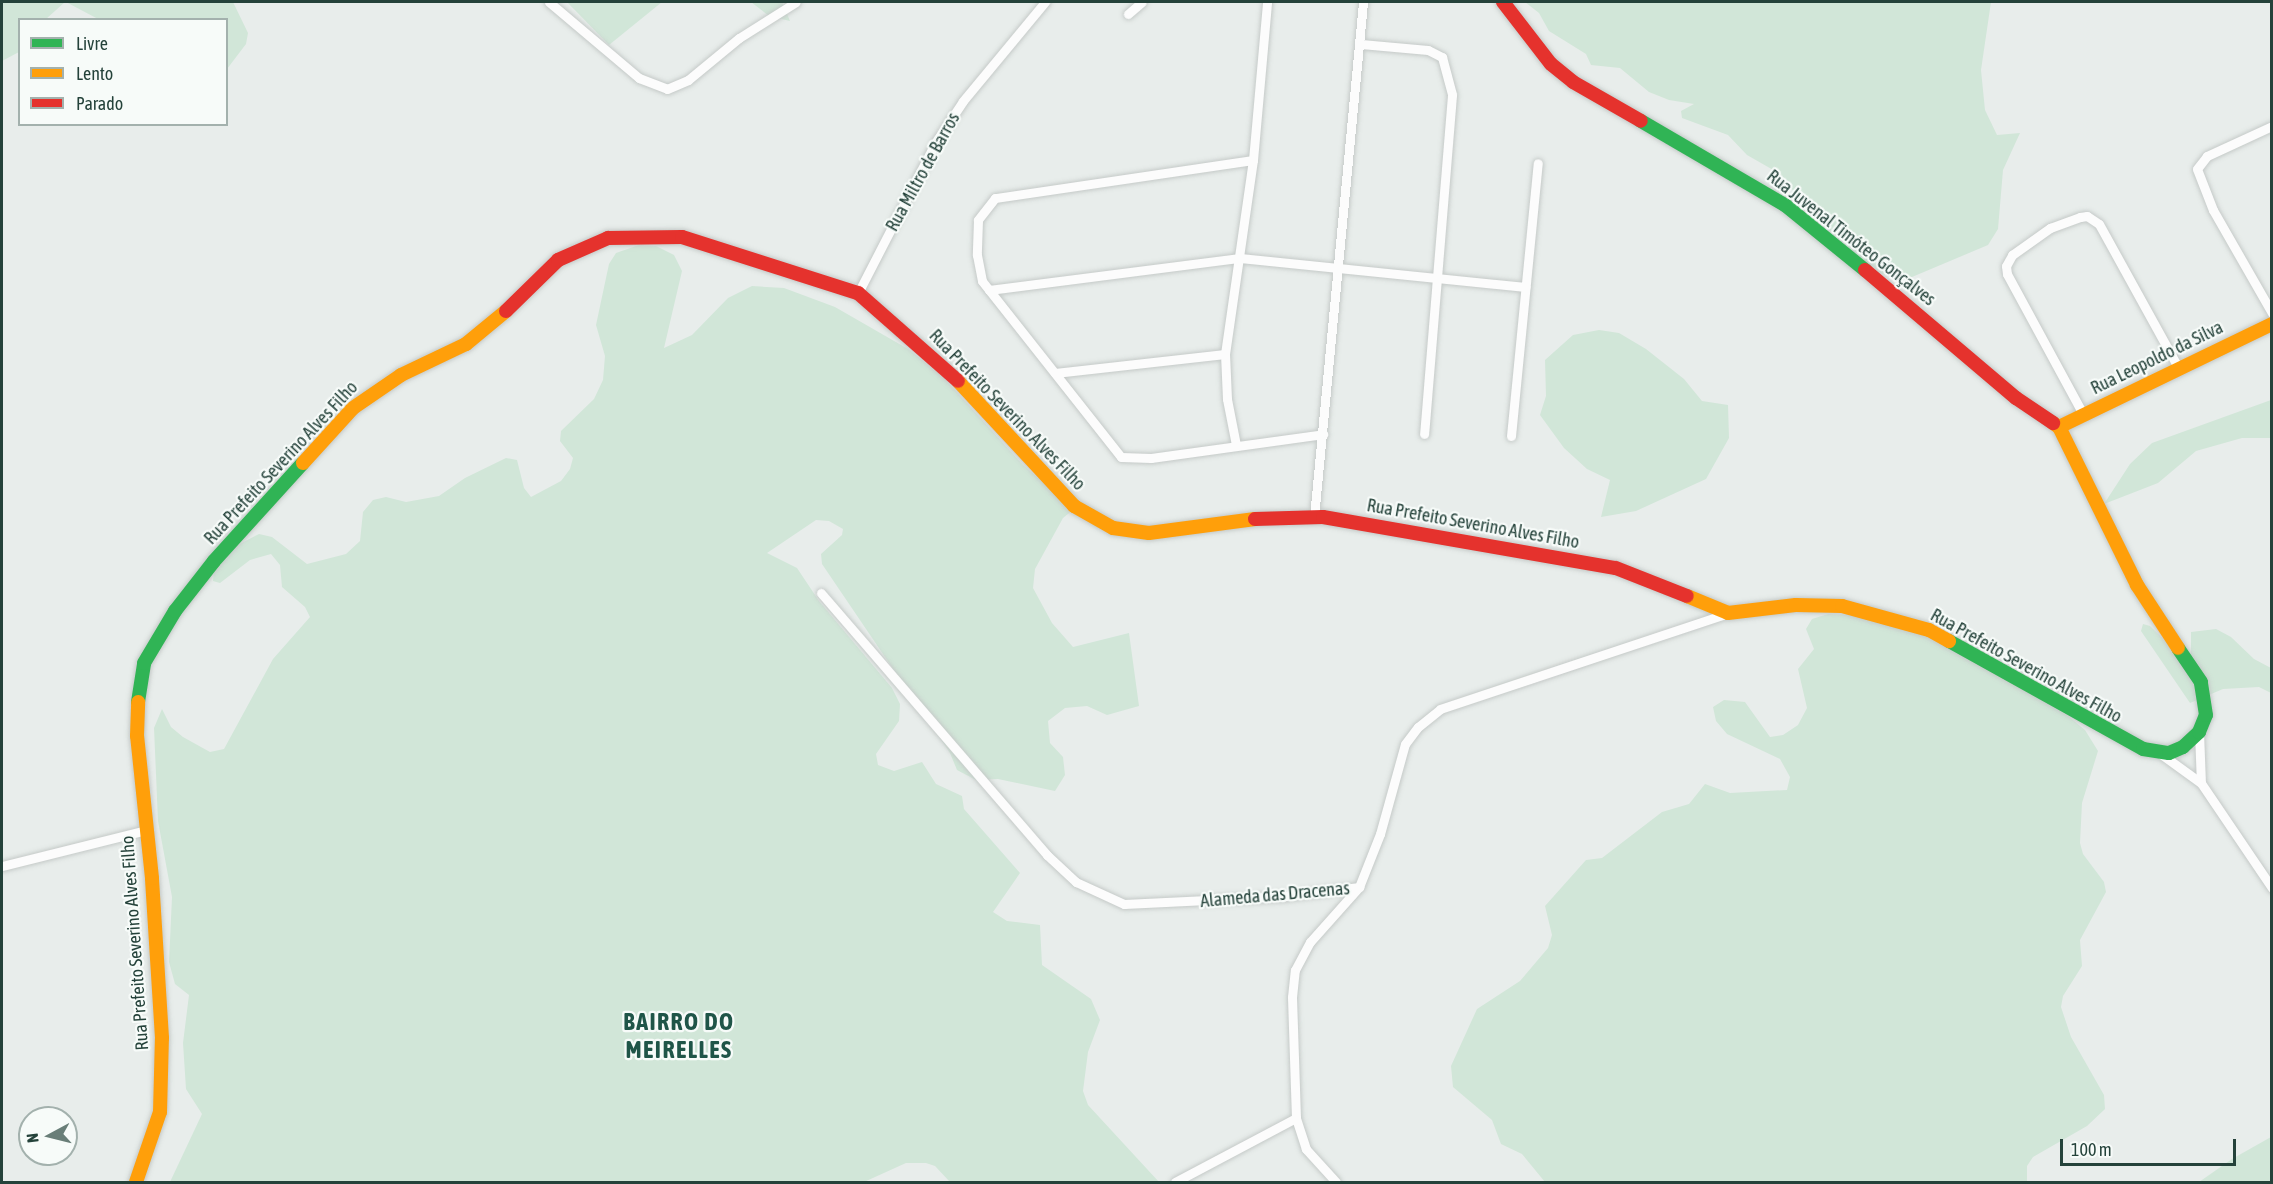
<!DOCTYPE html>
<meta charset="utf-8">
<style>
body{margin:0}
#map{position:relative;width:2273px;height:1184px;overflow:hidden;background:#e8edeb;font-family:"Asap Condensed",sans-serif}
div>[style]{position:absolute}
.green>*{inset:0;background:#d1e6d8}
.roads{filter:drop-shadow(0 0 2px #c5cac8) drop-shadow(0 0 2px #c5cac8)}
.street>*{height:9px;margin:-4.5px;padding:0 4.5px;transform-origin:4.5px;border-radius:4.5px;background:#fcfcfc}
.fast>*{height:14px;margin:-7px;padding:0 7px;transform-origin:7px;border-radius:7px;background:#30b455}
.slow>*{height:14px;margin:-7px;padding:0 7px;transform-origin:7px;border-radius:7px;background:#ff9f0a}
.jam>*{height:14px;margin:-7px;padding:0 7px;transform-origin:7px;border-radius:7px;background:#e5322d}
span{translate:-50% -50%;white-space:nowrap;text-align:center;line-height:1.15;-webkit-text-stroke:4.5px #f7fbf9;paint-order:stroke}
.street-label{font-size:18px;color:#24423a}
.district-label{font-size:24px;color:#1f5548;font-weight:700;letter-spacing:1.5px}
.frame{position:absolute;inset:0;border:3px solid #24423a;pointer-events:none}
.legend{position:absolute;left:18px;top:18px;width:210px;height:108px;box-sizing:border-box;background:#f7fbf9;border:2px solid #a3b1ad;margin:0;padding:8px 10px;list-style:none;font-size:18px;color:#24423a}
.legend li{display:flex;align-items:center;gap:12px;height:30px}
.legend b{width:30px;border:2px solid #a3b1ad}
.north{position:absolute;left:18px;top:1106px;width:60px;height:60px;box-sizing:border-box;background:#f7fbf9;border:2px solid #a3b1ad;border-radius:50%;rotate:263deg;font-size:16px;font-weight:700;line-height:24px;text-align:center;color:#24423a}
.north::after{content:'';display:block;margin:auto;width:21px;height:27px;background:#697e78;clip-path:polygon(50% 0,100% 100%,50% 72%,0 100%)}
.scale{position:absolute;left:2060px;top:1139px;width:176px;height:27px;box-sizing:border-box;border:3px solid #24423a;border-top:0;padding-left:8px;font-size:18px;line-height:21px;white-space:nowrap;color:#24423a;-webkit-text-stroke:4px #f7fbf9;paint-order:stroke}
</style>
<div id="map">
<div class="green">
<i style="clip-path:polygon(2px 2px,65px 2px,46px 19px,20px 20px,19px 52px,2px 61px)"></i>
<i style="clip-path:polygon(66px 2px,233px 2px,248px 33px,246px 44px,227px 69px,226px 20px,98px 19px)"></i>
<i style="clip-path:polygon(567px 2px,662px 2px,609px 45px)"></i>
<i style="clip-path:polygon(751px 2px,782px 2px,790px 21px,769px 16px)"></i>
<i style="clip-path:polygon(1525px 2px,1991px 2px,1981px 70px,1985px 110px,1997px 135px,2020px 133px,2003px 170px,1998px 229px,1988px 245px,1912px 277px,1893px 278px,1875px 271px,1848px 249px,1775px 171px,1747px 155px,1728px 135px,1682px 118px,1681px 111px,1694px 104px,1669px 100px,1649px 92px,1620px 68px,1591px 65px,1586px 54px,1549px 31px,1539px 13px)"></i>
<i style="clip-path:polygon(639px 245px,656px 246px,674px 255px,682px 271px,664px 348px,692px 335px,728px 298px,752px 286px,784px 288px,835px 307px,908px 349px,941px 375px,1023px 465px,1074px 509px,1063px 518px,1035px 569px,1033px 588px,1052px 623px,1073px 647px,1129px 633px,1139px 706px,1107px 715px,1087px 706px,1065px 708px,1048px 721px,1050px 743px,1063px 757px,1065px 775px,1055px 791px,998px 779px,976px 780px,957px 770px,950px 753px,822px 564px,821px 554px,842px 535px,843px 529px,829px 521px,816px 520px,767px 553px,797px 568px,819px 601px,892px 688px,900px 704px,899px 721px,876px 754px,878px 765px,894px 771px,922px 762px,936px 784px,962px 796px,964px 809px,1020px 873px,993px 912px,1007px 921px,1040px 925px,1042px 965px,1091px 999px,1100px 1020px,1088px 1052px,1083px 1091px,1088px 1105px,1159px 1182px,950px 1182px,935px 1166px,926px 1163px,906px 1163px,864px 1182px,170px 1182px,202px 1114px,186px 1089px,183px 1043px,189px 995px,175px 984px,169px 962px,172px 897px,158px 821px,154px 728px,162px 709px,171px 727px,183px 737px,210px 752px,224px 749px,273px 659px,310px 617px,305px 607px,282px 587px,280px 565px,271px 554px,250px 560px,220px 583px,213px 581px,214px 570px,234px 547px,259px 534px,272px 537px,307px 564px,346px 554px,360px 541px,363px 512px,373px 500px,386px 497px,406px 502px,439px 496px,465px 478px,506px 458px,517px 460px,524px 488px,531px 497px,561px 481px,570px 469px,573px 458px,560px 441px,561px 431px,594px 399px,603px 380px,605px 356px,596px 325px,609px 264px,616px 253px)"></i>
<i style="clip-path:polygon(1599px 330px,1619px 333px,1646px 349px,1684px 379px,1702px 401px,1728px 405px,1729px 438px,1706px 479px,1636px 511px,1601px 517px,1610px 480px,1587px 469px,1564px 448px,1540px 415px,1546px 396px,1545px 360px,1573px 335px)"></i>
<i style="clip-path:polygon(2271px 400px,2271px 438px,2242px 438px,2196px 451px,2158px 483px,2104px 504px,2130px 464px,2152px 443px)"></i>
<i style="clip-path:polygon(1828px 614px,1855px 615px,1942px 641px,2068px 716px,2085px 730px,2098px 751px,2082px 803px,2080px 843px,2083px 854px,2104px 882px,2106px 892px,2080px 940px,2082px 966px,2063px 996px,2061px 1007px,2071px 1037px,2104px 1095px,2105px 1109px,2087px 1126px,2033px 1157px,2027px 1166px,2027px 1182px,1545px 1182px,1522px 1154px,1501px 1144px,1492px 1120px,1453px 1087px,1451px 1066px,1477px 1009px,1520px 981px,1548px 948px,1552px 935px,1545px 906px,1586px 860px,1602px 858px,1662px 812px,1689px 804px,1705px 784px,1730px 793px,1787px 790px,1790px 777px,1780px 759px,1727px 734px,1716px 721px,1713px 707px,1724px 700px,1745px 702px,1770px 737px,1783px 735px,1798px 725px,1807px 708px,1798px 669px,1814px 649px,1806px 629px,1812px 619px)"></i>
<i style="clip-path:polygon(2143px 624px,2150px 626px,2187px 662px,2191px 657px,2191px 632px,2216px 629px,2231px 637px,2254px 659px,2271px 668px,2271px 693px,2259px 687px,2223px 689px,2190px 703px,2141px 631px)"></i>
<i style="clip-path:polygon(2271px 1137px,2271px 1182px,2199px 1182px,2232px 1159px)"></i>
</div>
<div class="roads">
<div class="street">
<i style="left:549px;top:2px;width:118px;rotate:40.2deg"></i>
<i style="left:639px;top:78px;width:30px;rotate:21deg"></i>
<i style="left:667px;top:89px;width:23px;rotate:-23deg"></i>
<i style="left:688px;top:80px;width:66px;rotate:-39.5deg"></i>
<i style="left:739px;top:38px;width:67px;rotate:-32.3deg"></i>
<i style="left:1128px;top:14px;width:18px;rotate:-41deg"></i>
<i style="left:1361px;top:44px;width:67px;rotate:5.1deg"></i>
<i style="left:1428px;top:50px;width:16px;rotate:27deg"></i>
<i style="left:1442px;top:57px;width:39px;rotate:75deg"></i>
<i style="left:1452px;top:95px;width:340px;rotate:94.7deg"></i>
<i style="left:2272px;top:126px;width:72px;rotate:155.2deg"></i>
<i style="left:2207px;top:156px;width:16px;rotate:128deg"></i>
<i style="left:2197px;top:169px;width:44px;rotate:68.7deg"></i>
<i style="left:2213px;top:210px;width:119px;rotate:60.2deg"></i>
<i style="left:1253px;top:160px;width:261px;rotate:171.6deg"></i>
<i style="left:995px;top:198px;width:28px;rotate:128deg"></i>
<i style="left:978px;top:220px;width:35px;rotate:92deg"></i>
<i style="left:977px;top:255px;width:26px;rotate:79deg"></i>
<i style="left:982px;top:281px;width:224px;rotate:51.7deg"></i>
<i style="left:1121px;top:457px;width:30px;rotate:2deg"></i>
<i style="left:1151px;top:458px;width:174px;rotate:-7.9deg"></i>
<i style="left:989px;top:290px;width:253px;rotate:-7.3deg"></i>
<i style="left:1240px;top:258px;width:287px;rotate:5.8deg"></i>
<i style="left:858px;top:293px;width:169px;rotate:-62.8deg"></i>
<i style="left:935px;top:143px;width:50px;rotate:-56.3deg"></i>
<i style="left:963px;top:101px;width:129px;rotate:-50.4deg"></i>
<i style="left:1055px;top:373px;width:171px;rotate:-6.4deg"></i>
<i style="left:2083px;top:414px;width:159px;rotate:-118.5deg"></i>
<i style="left:2007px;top:274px;width:8px;rotate:-97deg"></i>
<i style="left:2006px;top:266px;width:13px;rotate:-61deg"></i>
<i style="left:2012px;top:255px;width:47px;rotate:-35.4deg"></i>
<i style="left:2050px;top:228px;width:32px;rotate:-20deg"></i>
<i style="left:2080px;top:217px;width:7px;rotate:-8deg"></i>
<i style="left:2087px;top:216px;width:14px;rotate:34deg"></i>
<i style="left:2099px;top:224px;width:163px;rotate:61.1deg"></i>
<i style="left:1511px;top:436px;width:274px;rotate:-84.4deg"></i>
<i style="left:1236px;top:445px;width:47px;rotate:-101.1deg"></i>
<i style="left:1227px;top:399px;width:45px;rotate:-92.5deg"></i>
<i style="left:1225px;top:354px;width:196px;rotate:-81.8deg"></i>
<i style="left:1253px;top:160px;width:159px;rotate:-84.9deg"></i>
<i style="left:1314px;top:517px;width:517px;rotate:-84.56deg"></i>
<i style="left:821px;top:593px;width:346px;rotate:49.2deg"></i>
<i style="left:1047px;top:855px;width:40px;rotate:43deg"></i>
<i style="left:1076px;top:882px;width:53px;rotate:24.6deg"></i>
<i style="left:1124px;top:904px;width:161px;rotate:-2.8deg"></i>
<i style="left:1285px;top:896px;width:75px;rotate:-6.9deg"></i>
<i style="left:1359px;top:887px;width:57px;rotate:-68.4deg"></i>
<i style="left:1380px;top:834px;width:93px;rotate:-74.5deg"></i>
<i style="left:1405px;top:744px;width:21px;rotate:-53deg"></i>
<i style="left:1418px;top:727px;width:28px;rotate:-39deg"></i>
<i style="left:1440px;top:709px;width:304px;rotate:-18.4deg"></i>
<i style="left:2199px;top:732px;width:51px;rotate:87.8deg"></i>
<i style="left:2201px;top:783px;width:127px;rotate:55.9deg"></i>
<i style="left:2161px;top:754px;width:49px;rotate:35.9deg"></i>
<i style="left:2px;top:866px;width:148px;rotate:-14deg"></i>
<i style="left:1175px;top:1182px;width:137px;rotate:-27.9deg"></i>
<i style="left:1336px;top:1182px;width:45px;rotate:-132.3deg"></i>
<i style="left:1306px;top:1149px;width:33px;rotate:-108deg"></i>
<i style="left:1296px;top:1118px;width:121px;rotate:-91.9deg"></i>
<i style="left:1292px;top:997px;width:27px;rotate:-84deg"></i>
<i style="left:1295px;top:970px;width:32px;rotate:-62deg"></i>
<i style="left:1310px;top:942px;width:74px;rotate:-48.3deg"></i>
</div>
<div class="fast">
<i style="left:1641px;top:121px;width:167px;rotate:30.3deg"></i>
<i style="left:1785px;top:205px;width:103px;rotate:39.1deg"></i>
<i style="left:1949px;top:641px;width:222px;rotate:29.1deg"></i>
<i style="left:2143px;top:749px;width:26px;rotate:9deg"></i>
<i style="left:2169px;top:753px;width:15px;rotate:-23deg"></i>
<i style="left:2183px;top:747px;width:22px;rotate:-43deg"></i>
<i style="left:2199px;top:732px;width:18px;rotate:-68deg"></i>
<i style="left:2206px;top:715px;width:33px;rotate:-99deg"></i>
<i style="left:2201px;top:682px;width:41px;rotate:-124.1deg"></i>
<i style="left:138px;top:702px;width:39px;rotate:-81deg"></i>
<i style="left:144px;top:663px;width:61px;rotate:-59.2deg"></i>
<i style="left:175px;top:611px;width:63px;rotate:-52deg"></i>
<i style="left:214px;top:561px;width:132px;rotate:-47.8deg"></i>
</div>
<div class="slow">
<i style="left:958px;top:381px;width:171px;rotate:47.1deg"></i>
<i style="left:1074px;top:506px;width:45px;rotate:29.4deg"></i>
<i style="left:1113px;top:528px;width:36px;rotate:8deg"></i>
<i style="left:1149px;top:533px;width:107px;rotate:-7.5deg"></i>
<i style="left:2053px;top:423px;width:7px;rotate:34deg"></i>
<i style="left:2059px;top:427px;width:176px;rotate:63.7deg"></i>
<i style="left:2137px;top:585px;width:75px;rotate:56.9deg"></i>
<i style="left:2059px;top:427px;width:237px;rotate:-25.8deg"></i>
<i style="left:303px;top:463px;width:74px;rotate:-47.7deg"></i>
<i style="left:353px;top:408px;width:58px;rotate:-34.5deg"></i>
<i style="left:401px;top:375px;width:72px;rotate:-25.5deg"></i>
<i style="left:466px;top:344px;width:52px;rotate:-39.5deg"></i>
<i style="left:1687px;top:596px;width:44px;rotate:22.5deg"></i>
<i style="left:1728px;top:613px;width:68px;rotate:-6.7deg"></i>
<i style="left:1796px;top:605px;width:46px;rotate:1.2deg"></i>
<i style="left:1842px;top:606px;width:90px;rotate:15.4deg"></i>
<i style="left:1929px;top:630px;width:23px;rotate:29deg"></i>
<i style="left:136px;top:1182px;width:74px;rotate:-71.1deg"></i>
<i style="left:160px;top:1112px;width:74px;rotate:-88.5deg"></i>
<i style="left:162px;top:1038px;width:160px;rotate:-93.6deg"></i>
<i style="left:152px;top:878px;width:143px;rotate:-96deg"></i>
<i style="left:137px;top:736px;width:34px;rotate:-88deg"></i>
</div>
<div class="jam">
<i style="left:1503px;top:2px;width:78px;rotate:52.3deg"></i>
<i style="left:1551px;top:64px;width:28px;rotate:39deg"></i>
<i style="left:1573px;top:82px;width:78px;rotate:29.8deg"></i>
<i style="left:1865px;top:270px;width:198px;rotate:40.3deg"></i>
<i style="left:2016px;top:398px;width:45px;rotate:34deg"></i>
<i style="left:506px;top:311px;width:73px;rotate:-44.4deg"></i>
<i style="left:558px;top:260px;width:55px;rotate:-23.7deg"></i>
<i style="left:608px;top:238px;width:74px;rotate:-0.8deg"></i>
<i style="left:682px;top:237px;width:185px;rotate:17.7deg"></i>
<i style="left:858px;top:293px;width:133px;rotate:41.3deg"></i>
<i style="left:1255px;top:519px;width:68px;rotate:-1.7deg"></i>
<i style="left:1323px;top:517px;width:297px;rotate:9.9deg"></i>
<i style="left:1616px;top:568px;width:76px;rotate:21.5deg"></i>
</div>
</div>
<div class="street-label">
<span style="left:923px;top:172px;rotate:-61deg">Rua Miltro de Barros</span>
<span style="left:1851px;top:238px;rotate:38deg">Rua Juvenal Timóteo Gonçalves</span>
<span style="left:2157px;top:358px;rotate:-26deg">Rua Leopoldo da Silva</span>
<span style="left:1007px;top:410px;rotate:46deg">Rua Prefeito Severino Alves Filho</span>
<span style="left:281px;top:463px;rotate:-47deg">Rua Prefeito Severino Alves Filho</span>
<span style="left:1473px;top:524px;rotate:10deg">Rua Prefeito Severino Alves Filho</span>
<span style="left:2026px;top:666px;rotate:29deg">Rua Prefeito Severino Alves Filho</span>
<span style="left:1275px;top:895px;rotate:-5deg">Alameda das Dracenas</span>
<span style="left:135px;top:943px;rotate:-94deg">Rua Prefeito Severino Alves Filho</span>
</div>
<div class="district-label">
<span style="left:679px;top:1036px">BAIRRO DO<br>MEIRELLES</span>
</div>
<div class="frame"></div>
<ul class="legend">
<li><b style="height:8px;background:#30b455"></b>Livre</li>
<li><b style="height:8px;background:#ff9f0a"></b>Lento</li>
<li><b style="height:8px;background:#e5322d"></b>Parado</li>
</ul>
<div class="north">N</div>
<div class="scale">100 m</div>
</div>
